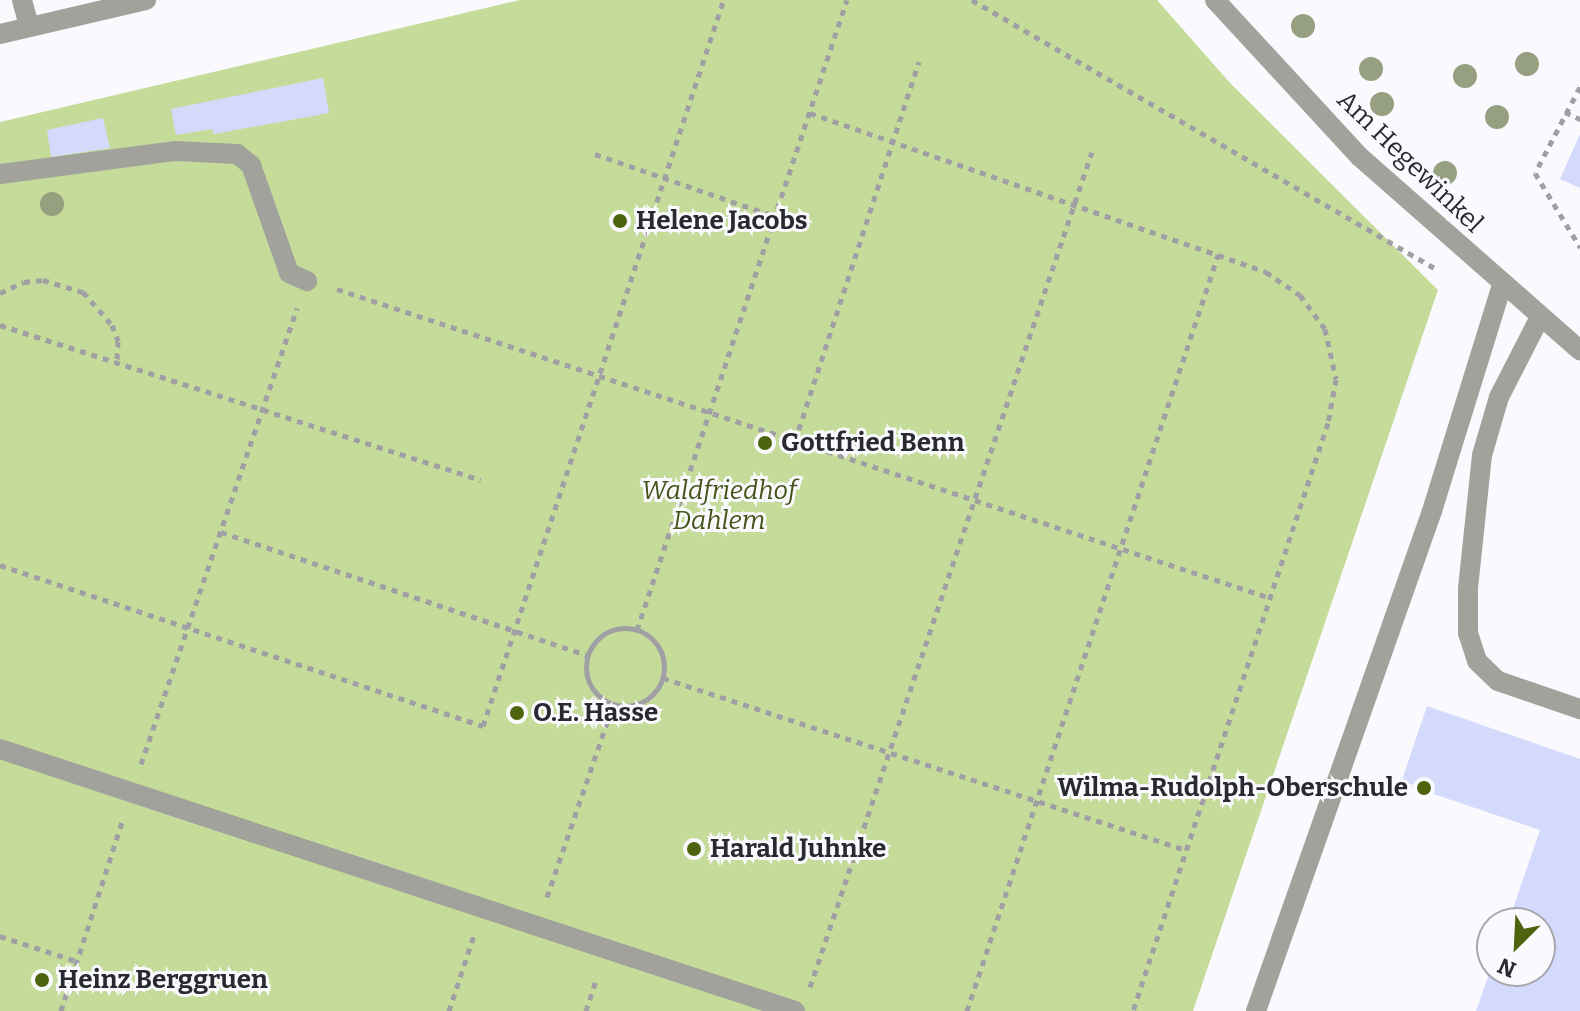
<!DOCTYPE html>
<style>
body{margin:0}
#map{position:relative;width:1580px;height:1011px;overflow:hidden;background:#fafafe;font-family:Bitter,serif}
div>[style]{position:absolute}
.green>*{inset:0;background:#c5db9a}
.building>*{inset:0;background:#d3dafb}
.path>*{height:5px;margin-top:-2.5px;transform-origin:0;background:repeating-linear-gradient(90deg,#9f9fa4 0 6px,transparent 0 12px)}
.path>.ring{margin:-2.5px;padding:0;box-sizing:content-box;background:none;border:5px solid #9f9fa4;border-radius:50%}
.lane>*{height:20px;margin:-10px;padding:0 10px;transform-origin:10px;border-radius:10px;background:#a0a29b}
.street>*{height:20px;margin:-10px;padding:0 10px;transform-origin:10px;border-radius:10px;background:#a0a29b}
.trees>*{width:24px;height:24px;margin:-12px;border-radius:50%;background:#969f80}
.dots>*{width:22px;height:22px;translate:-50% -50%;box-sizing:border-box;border:4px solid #fafafe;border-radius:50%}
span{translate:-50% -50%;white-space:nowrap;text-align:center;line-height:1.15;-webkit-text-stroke:6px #fafafe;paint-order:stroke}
.street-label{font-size:26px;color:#292a30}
.poi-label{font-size:26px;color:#292a30;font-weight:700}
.left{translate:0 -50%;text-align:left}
.right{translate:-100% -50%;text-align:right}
.park-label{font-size:26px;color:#445418;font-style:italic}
.north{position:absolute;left:1476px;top:907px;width:80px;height:80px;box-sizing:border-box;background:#fafafe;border:2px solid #a6a7ac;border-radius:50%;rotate:204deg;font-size:22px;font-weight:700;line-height:32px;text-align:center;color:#292a30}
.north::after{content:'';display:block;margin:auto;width:28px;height:36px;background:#4e630e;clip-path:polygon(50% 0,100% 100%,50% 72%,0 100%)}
</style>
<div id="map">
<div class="green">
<i style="clip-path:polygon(520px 0,1157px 0,1231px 84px,1438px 290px,1193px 1011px,0 1011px,0 122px)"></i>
</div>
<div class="building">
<i style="clip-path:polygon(323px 78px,329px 113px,214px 134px,212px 129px,176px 135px,171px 109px)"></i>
<i style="clip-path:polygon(103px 118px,110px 148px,51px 157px,47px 130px)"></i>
<i style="clip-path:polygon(1580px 134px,1580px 188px,1560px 179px)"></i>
<i style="clip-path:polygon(1427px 706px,1580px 759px,1580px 1011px,1476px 1011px,1490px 971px,1540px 971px,1540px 923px,1508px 923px,1540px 830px,1401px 783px)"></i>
</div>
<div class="path">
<i style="left:972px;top:0;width:539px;rotate:30.09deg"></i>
<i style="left:1580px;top:87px;width:97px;rotate:117.6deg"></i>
<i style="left:1535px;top:173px;width:87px;rotate:58.7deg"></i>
<i style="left:1565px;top:112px;width:17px;rotate:25deg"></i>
<i style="left:810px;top:113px;width:483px;rotate:19.2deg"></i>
<i style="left:1266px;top:272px;width:41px;rotate:34.1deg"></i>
<i style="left:1300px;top:295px;width:42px;rotate:53.7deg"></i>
<i style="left:1325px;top:329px;width:51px;rotate:77.6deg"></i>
<i style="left:1336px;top:379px;width:45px;rotate:100.3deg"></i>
<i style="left:1328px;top:423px;width:619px;rotate:108.35deg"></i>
<i style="left:595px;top:154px;width:189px;rotate:19.1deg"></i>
<i style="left:337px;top:289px;width:983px;rotate:18.32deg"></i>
<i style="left:0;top:293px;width:26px;rotate:-25deg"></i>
<i style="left:24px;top:282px;width:19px;rotate:-6deg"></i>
<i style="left:43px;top:280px;width:42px;rotate:16.7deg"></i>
<i style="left:83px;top:292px;width:44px;rotate:48.7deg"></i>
<i style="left:112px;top:325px;width:17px;rotate:69deg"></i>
<i style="left:118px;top:341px;width:21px;rotate:93deg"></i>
<i style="left:0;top:325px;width:505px;rotate:17.86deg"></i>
<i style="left:795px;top:441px;width:399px;rotate:-71.9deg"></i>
<i style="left:221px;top:532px;width:386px;rotate:18.6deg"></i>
<i style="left:0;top:565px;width:509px;rotate:18.43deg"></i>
<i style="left:483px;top:726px;width:763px;rotate:-71.66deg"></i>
<i class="ring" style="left:586px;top:628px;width:73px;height:73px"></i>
<i style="left:637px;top:630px;width:664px;rotate:-71.57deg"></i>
<i style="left:663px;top:678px;width:551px;rotate:18.2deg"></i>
<i style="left:141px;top:764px;width:482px;rotate:-71.1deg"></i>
<i style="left:547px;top:897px;width:203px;rotate:-71deg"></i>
<i style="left:0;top:936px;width:80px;rotate:18.2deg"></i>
<i style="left:810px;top:987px;width:881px;rotate:-71.34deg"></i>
<i style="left:61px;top:1011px;width:202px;rotate:-72.1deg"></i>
<i style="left:449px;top:1011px;width:80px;rotate:-71.8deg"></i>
<i style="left:586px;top:1011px;width:36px;rotate:-72deg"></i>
<i style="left:967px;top:1011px;width:797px;rotate:-71.63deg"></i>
</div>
<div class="lane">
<i style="left:22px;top:0;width:28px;rotate:75deg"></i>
<i style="left:0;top:174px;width:177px;rotate:-7.5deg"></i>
<i style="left:175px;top:151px;width:62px;rotate:2.8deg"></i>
<i style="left:237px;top:154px;width:18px;rotate:38deg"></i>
<i style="left:251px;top:165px;width:114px;rotate:70.6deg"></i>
<i style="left:289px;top:273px;width:20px;rotate:24deg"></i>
<i style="left:1540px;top:317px;width:90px;rotate:117.1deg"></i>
<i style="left:1499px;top:397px;width:60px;rotate:106.3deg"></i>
<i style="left:1482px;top:455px;width:135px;rotate:96deg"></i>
<i style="left:1468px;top:589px;width:44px;rotate:90deg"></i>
<i style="left:1468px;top:633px;width:29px;rotate:72deg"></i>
<i style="left:1477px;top:661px;width:29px;rotate:44deg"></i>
<i style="left:1498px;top:681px;width:87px;rotate:18.9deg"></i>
<i style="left:0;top:749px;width:837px;rotate:18.24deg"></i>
<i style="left:1256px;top:1011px;width:530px;rotate:-70.61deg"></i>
<i style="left:1432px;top:511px;width:237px;rotate:-72.8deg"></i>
</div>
<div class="street">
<i style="left:1215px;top:0;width:214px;rotate:47.3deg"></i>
<i style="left:1360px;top:157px;width:293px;rotate:41.3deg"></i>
<i style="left:0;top:34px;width:150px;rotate:-13.1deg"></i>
</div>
<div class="trees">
<i style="left:1303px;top:26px"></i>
<i style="left:1527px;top:64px"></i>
<i style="left:1371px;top:69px"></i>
<i style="left:1465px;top:76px"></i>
<i style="left:1382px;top:104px"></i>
<i style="left:1497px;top:117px"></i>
<i style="left:1445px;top:173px"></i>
<i style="left:52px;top:204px"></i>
</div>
<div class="dots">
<i style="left:620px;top:221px;background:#4e630e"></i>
<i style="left:765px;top:443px;background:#4e630e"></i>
<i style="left:517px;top:713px;background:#4e630e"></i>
<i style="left:1424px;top:788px;background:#4e630e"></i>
<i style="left:694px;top:849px;background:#4e630e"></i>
<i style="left:42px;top:980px;background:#4e630e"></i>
</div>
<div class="street-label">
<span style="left:1410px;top:162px;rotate:44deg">Am Hegewinkel</span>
</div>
<div class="poi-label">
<span class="left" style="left:636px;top:221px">Helene Jacobs</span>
<span class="left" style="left:781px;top:443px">Gottfried Benn</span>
<span class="left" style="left:533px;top:713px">O.E. Hasse</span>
<span class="right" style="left:1408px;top:788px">Wilma-Rudolph-Oberschule</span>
<span class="left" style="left:710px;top:849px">Harald Juhnke</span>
<span class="left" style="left:58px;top:980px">Heinz Berggruen</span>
</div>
<div class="park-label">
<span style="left:719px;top:506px">Waldfriedhof<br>Dahlem</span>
</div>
<div class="north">N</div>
</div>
